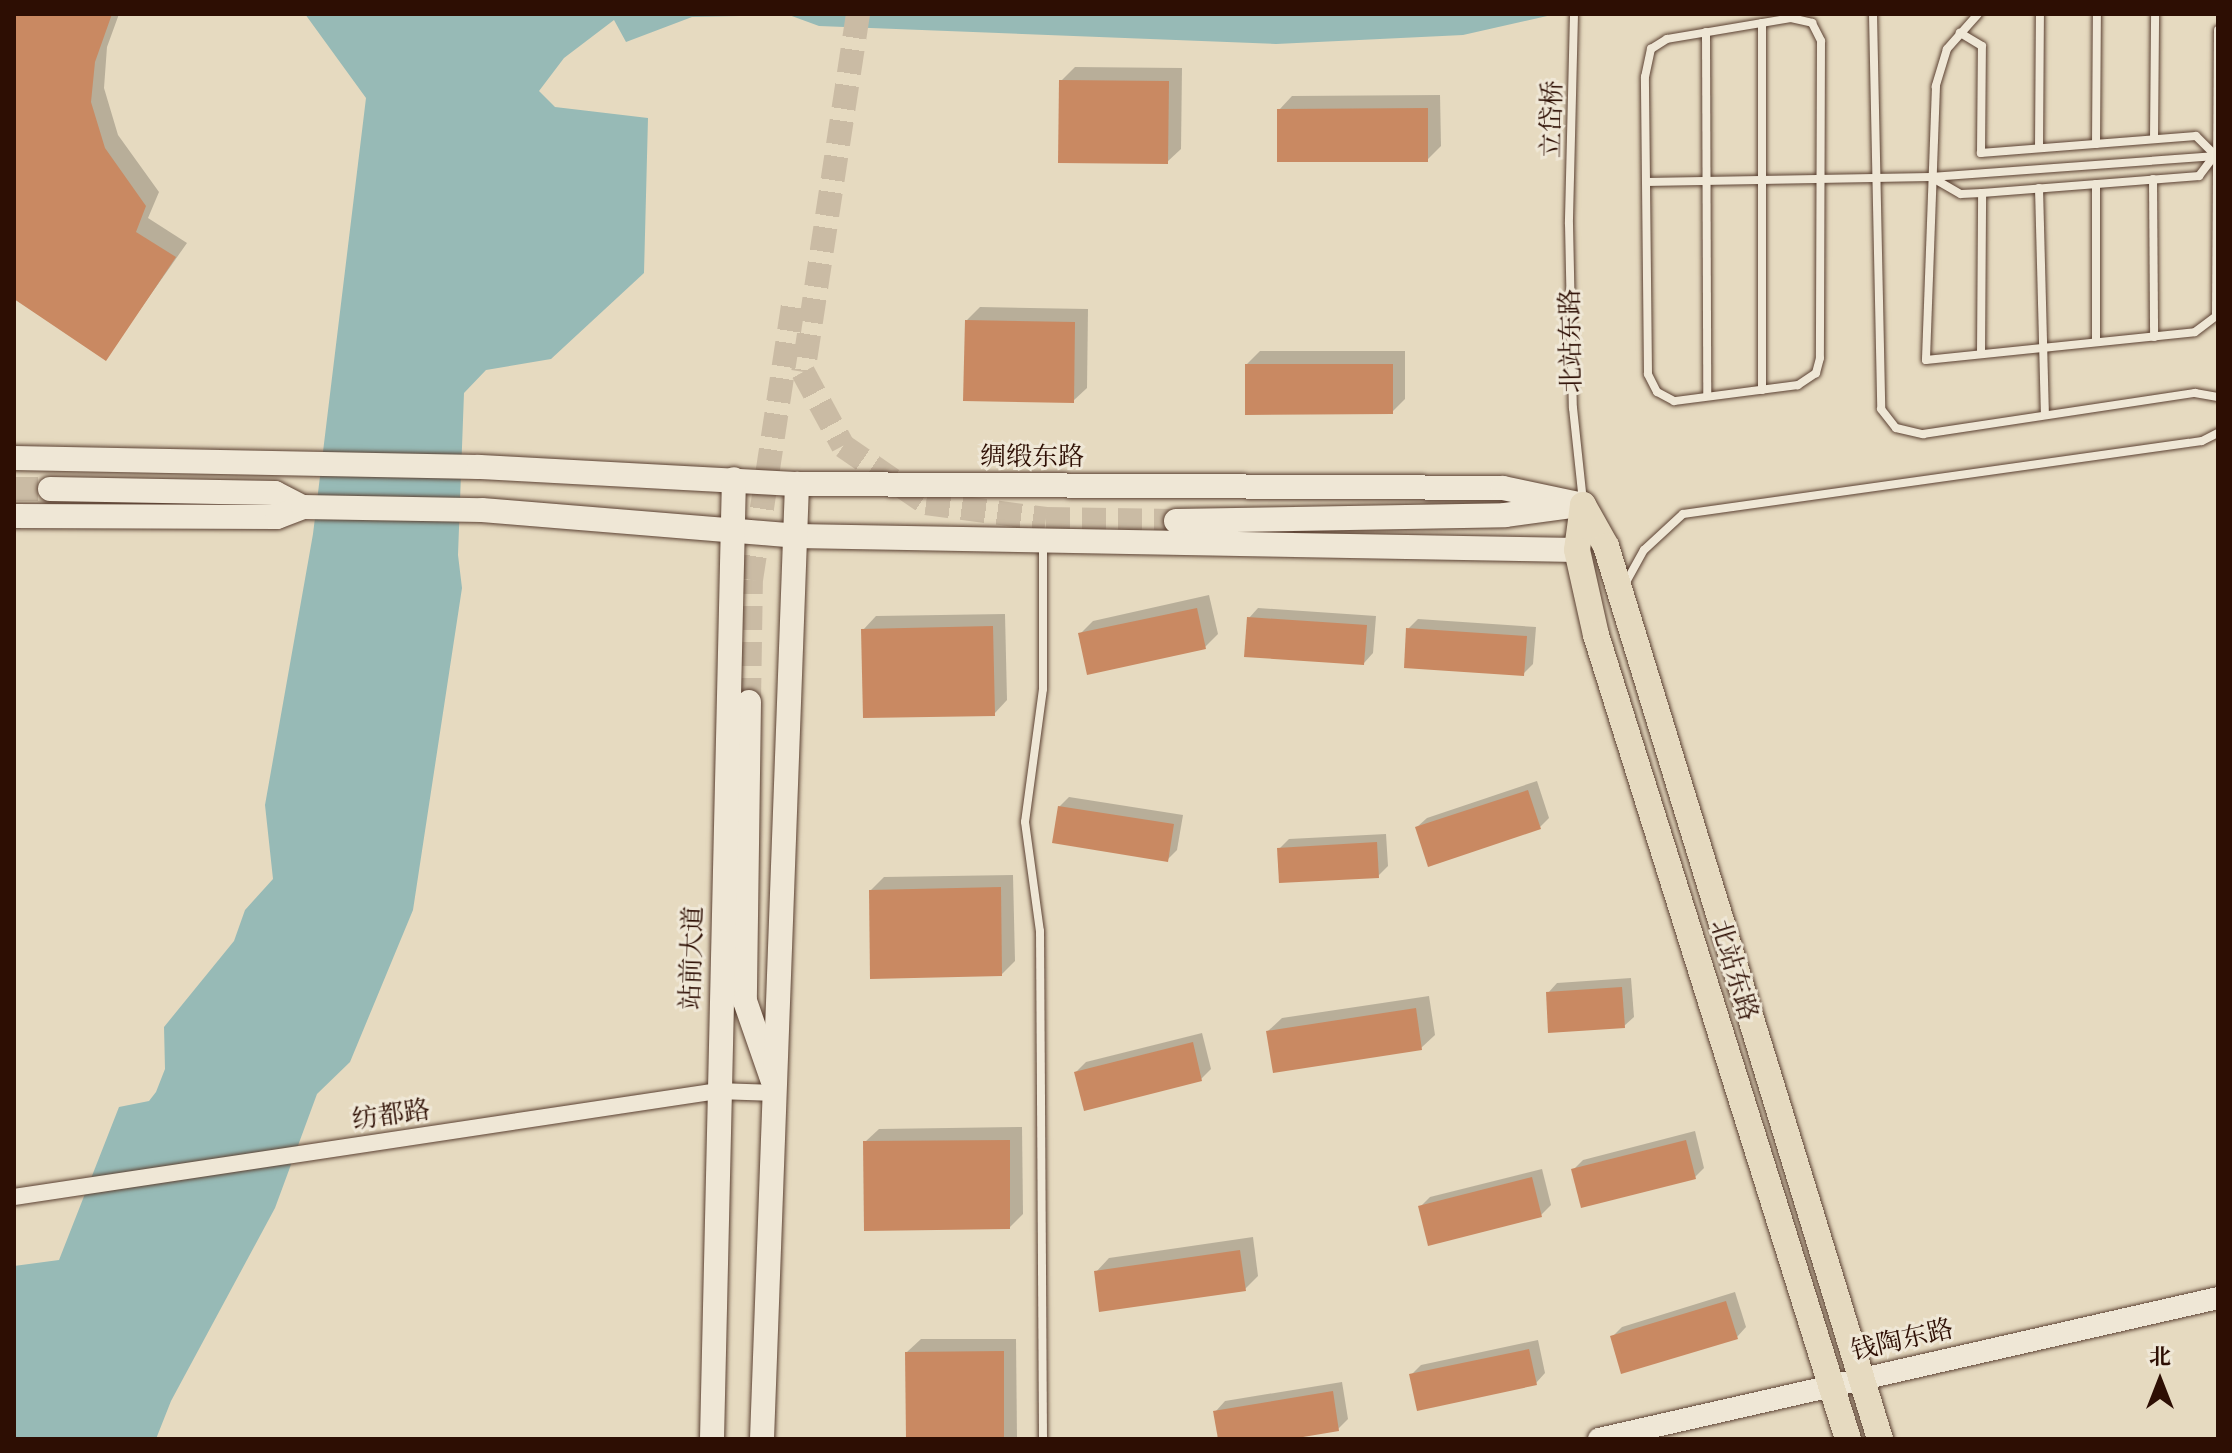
<!DOCTYPE html>
<meta charset="utf-8">
<style>
body{margin:0}
#map{position:relative;width:2232px;height:1453px;overflow:hidden;background:#e6dac0;font-family:Cardo,"Noto Serif SC",serif}
div>[style]{position:absolute}
.water>*{inset:0;background:#97bab6}
.shadow>*{inset:0;background:#0003}
.building>*{inset:0;background:#c98962}
.secondary-tunnel>*{height:24px;margin-top:-12px;transform-origin:0;background:repeating-linear-gradient(90deg,#cabba4 0 24px,transparent 0 36px)}
.roads{filter:drop-shadow(0 0 2px #5b4132) drop-shadow(0 0 2px #5b4132)}
.service>*{height:8px;margin:-4px;padding:0 4px;transform-origin:4px;border-radius:4px;background:#efe7d6}
.minor>*{height:16px;margin:-8px;padding:0 8px;transform-origin:8px;border-radius:8px;background:#efe7d6}
.tertiary>*{height:22px;margin:-11px;padding:0 11px;transform-origin:11px;border-radius:11px;background:#efe7d6}
.secondary>*{height:24px;margin:-12px;padding:0 12px;transform-origin:12px;border-radius:12px;background:#efe7d6}
.primary>*{height:26px;margin:-13px;padding:0 13px;transform-origin:13px;border-radius:13px;background:#e6dac0}
span{translate:-50% -50%;white-space:nowrap;text-align:center;line-height:1.15;-webkit-text-stroke:6px #efe7d6;paint-order:stroke}
.street-label{font-size:26px;color:#2d0e03}
.frame{position:absolute;inset:0;border:16px solid #2d0e03;pointer-events:none}
.north{position:absolute;left:2120px;top:1341px;width:80px;height:80px;-webkit-text-stroke:6px #efe7d6;paint-order:stroke;rotate:0deg;font-size:22px;font-weight:700;line-height:32px;text-align:center;color:#2d0e03}
.north::after{content:'';display:block;margin:auto;width:28px;height:36px;background:#2d0e03;clip-path:polygon(50% 0,100% 100%,50% 72%,0 100%)}
</style>
<div id="map">
<div class="water">
<i style="clip-path:polygon(305px 14px,1556px 14px,1463px 35px,1276px 44px,819px 26px,789px 15px,692px 17px,626px 42px,614px 20px,564px 58px,539px 91px,555px 107px,648px 118px,644px 273px,551px 359px,486px 370px,464px 393px,458px 555px,462px 588px,413px 910px,350px 1062px,317px 1094px,275px 1208px,171px 1401px,156px 1439px,14px 1439px,14px 1266px,59px 1260px,119px 1107px,149px 1101px,156px 1092px,165px 1069px,164px 1027px,234px 941px,245px 910px,273px 879px,265px 805px,313px 534px,366px 98px)"></i>
</div>
<div class="shadow">
<i style="clip-path:polygon(14px 14px,119px 14px,107px 47px,104px 88px,118px 135px,159px 192px,148px 218px,187px 243px,106px 358px,14px 297px)"></i>
<i style="clip-path:polygon(1075px 67px,1182px 68px,1181px 149px,1167px 162px,1061px 81px)"></i>
<i style="clip-path:polygon(1440px 95px,1441px 146px,1427px 160px,1279px 110px,1292px 96px)"></i>
<i style="clip-path:polygon(980px 307px,1088px 309px,1087px 388px,1073px 401px,967px 320px)"></i>
<i style="clip-path:polygon(1260px 351px,1405px 351px,1405px 399px,1392px 412px,1247px 364px)"></i>
<i style="clip-path:polygon(1209px 595px,1218px 634px,1205px 647px,1080px 634px,1093px 621px)"></i>
<i style="clip-path:polygon(1258px 608px,1376px 616px,1373px 653px,1364px 663px,1249px 618px)"></i>
<i style="clip-path:polygon(1005px 614px,1007px 700px,994px 714px,863px 630px,876px 616px)"></i>
<i style="clip-path:polygon(1418px 619px,1536px 627px,1533px 664px,1523px 674px,1408px 629px)"></i>
<i style="clip-path:polygon(1537px 781px,1549px 818px,1539px 828px,1417px 827px,1427px 818px)"></i>
<i style="clip-path:polygon(1069px 797px,1183px 815px,1177px 850px,1167px 860px,1059px 807px)"></i>
<i style="clip-path:polygon(1386px 834px,1388px 866px,1378px 876px,1279px 849px,1289px 839px)"></i>
<i style="clip-path:polygon(1013px 875px,1015px 961px,1002px 974px,871px 890px,884px 877px)"></i>
<i style="clip-path:polygon(1631px 978px,1634px 1017px,1624px 1026px,1548px 993px,1557px 983px)"></i>
<i style="clip-path:polygon(1429px 996px,1435px 1035px,1421px 1048px,1268px 1031px,1282px 1018px)"></i>
<i style="clip-path:polygon(1202px 1033px,1211px 1069px,1201px 1079px,1076px 1072px,1086px 1062px)"></i>
<i style="clip-path:polygon(1022px 1127px,1023px 1214px,1010px 1227px,865px 1142px,879px 1129px)"></i>
<i style="clip-path:polygon(1695px 1131px,1704px 1168px,1695px 1177px,1574px 1169px,1583px 1160px)"></i>
<i style="clip-path:polygon(1542px 1169px,1551px 1205px,1541px 1215px,1420px 1207px,1430px 1197px)"></i>
<i style="clip-path:polygon(1253px 1237px,1258px 1276px,1245px 1289px,1096px 1272px,1109px 1258px)"></i>
<i style="clip-path:polygon(1735px 1292px,1746px 1327px,1737px 1337px,1612px 1337px,1622px 1327px)"></i>
<i style="clip-path:polygon(921px 1339px,1016px 1339px,1017px 1439px,908px 1439px,907px 1352px)"></i>
<i style="clip-path:polygon(1538px 1340px,1545px 1373px,1536px 1383px,1411px 1375px,1421px 1365px)"></i>
<i style="clip-path:polygon(1342px 1382px,1348px 1419px,1338px 1429px,1278px 1439px,1220px 1439px,1216px 1411px,1225px 1401px)"></i>
</div>
<div class="building">
<i style="clip-path:polygon(14px 14px,112px 14px,95px 62px,91px 102px,105px 148px,146px 206px,136px 232px,176px 257px,106px 361px,14px 299px)"></i>
<i style="clip-path:polygon(1059px 80px,1169px 81px,1168px 164px,1058px 163px)"></i>
<i style="clip-path:polygon(1428px 108px,1428px 162px,1277px 162px,1277px 109px)"></i>
<i style="clip-path:polygon(965px 320px,1075px 322px,1074px 403px,963px 401px)"></i>
<i style="clip-path:polygon(1245px 364px,1393px 364px,1393px 414px,1245px 415px)"></i>
<i style="clip-path:polygon(1197px 608px,1206px 649px,1087px 675px,1078px 633px)"></i>
<i style="clip-path:polygon(1247px 617px,1367px 625px,1364px 665px,1244px 657px)"></i>
<i style="clip-path:polygon(993px 626px,995px 716px,863px 718px,861px 629px)"></i>
<i style="clip-path:polygon(1406px 628px,1527px 636px,1524px 676px,1404px 668px)"></i>
<i style="clip-path:polygon(1528px 790px,1541px 829px,1428px 867px,1415px 827px)"></i>
<i style="clip-path:polygon(1058px 806px,1174px 824px,1168px 862px,1052px 843px)"></i>
<i style="clip-path:polygon(1377px 842px,1379px 878px,1279px 883px,1277px 848px)"></i>
<i style="clip-path:polygon(1001px 887px,1002px 976px,870px 979px,869px 890px)"></i>
<i style="clip-path:polygon(1622px 987px,1625px 1028px,1548px 1033px,1546px 992px)"></i>
<i style="clip-path:polygon(1416px 1008px,1422px 1050px,1273px 1073px,1266px 1031px)"></i>
<i style="clip-path:polygon(1193px 1042px,1202px 1081px,1084px 1111px,1074px 1072px)"></i>
<i style="clip-path:polygon(1010px 1140px,1010px 1229px,864px 1231px,863px 1141px)"></i>
<i style="clip-path:polygon(1686px 1140px,1696px 1179px,1581px 1208px,1571px 1169px)"></i>
<i style="clip-path:polygon(1532px 1177px,1542px 1217px,1428px 1246px,1418px 1206px)"></i>
<i style="clip-path:polygon(1240px 1250px,1246px 1291px,1099px 1312px,1094px 1271px)"></i>
<i style="clip-path:polygon(1726px 1301px,1738px 1339px,1621px 1374px,1610px 1336px)"></i>
<i style="clip-path:polygon(1529px 1349px,1537px 1385px,1417px 1411px,1409px 1374px)"></i>
<i style="clip-path:polygon(1004px 1351px,1004px 1439px,906px 1439px,905px 1352px)"></i>
<i style="clip-path:polygon(1333px 1391px,1339px 1431px,1291px 1439px,1218px 1439px,1213px 1411px)"></i>
</div>
<div class="secondary-tunnel">
<i style="left:858px;top:14px;width:362px;rotate:98.7deg"></i>
<i style="left:803px;top:372px;width:84px;rotate:61.6deg"></i>
<i style="left:843px;top:446px;width:101px;rotate:34.5deg"></i>
<i style="left:926px;top:503px;width:121px;rotate:7.6deg"></i>
<i style="left:1046px;top:519px;width:130px;rotate:0.9deg"></i>
<i style="left:14px;top:489px;width:36px"></i>
<i style="left:749px;top:702px;width:122px;rotate:-89.1deg"></i>
<i style="left:751px;top:580px;width:283px;rotate:-81.3deg"></i>
</div>
<div class="roads">
<div class="service">
<i style="left:1574px;top:14px;width:210px;rotate:91.4deg"></i>
<i style="left:1569px;top:224px;width:184px;rotate:88.8deg"></i>
<i style="left:1573px;top:408px;width:94px;rotate:83.9deg"></i>
<i style="left:1873px;top:14px;width:395px;rotate:88.8deg"></i>
<i style="left:1881px;top:409px;width:24px;rotate:52deg"></i>
<i style="left:1896px;top:428px;width:28px;rotate:13deg"></i>
<i style="left:1923px;top:434px;width:275px;rotate:-8.6deg"></i>
<i style="left:2195px;top:393px;width:23px;rotate:10deg"></i>
<i style="left:1978px;top:14px;width:47px;rotate:131.5deg"></i>
<i style="left:1947px;top:49px;width:39px;rotate:107deg"></i>
<i style="left:1936px;top:86px;width:274px;rotate:92.1deg"></i>
<i style="left:1926px;top:360px;width:270px;rotate:-5.9deg"></i>
<i style="left:2195px;top:332px;width:26px;rotate:-37deg"></i>
<i style="left:2216px;top:316px;width:286px;rotate:-89.6deg"></i>
<i style="left:1791px;top:18px;width:22px;rotate:13deg"></i>
<i style="left:1812px;top:23px;width:20px;rotate:63deg"></i>
<i style="left:1821px;top:41px;width:317px;rotate:90.2deg"></i>
<i style="left:1820px;top:358px;width:16px;rotate:105deg"></i>
<i style="left:1816px;top:373px;width:22px;rotate:146deg"></i>
<i style="left:1798px;top:385px;width:125px;rotate:172.6deg"></i>
<i style="left:1674px;top:401px;width:19px;rotate:-152deg"></i>
<i style="left:1657px;top:392px;width:20px;rotate:-117deg"></i>
<i style="left:1648px;top:374px;width:297px;rotate:-90.6deg"></i>
<i style="left:1645px;top:77px;width:29px;rotate:-78deg"></i>
<i style="left:1651px;top:49px;width:19px;rotate:-32deg"></i>
<i style="left:1667px;top:39px;width:126px;rotate:-9.6deg"></i>
<i style="left:1706px;top:32px;width:364px;rotate:89.8deg"></i>
<i style="left:2154px;top:139px;width:125px;rotate:-89.5deg"></i>
<i style="left:2096px;top:144px;width:130px;rotate:-89.6deg"></i>
<i style="left:2039px;top:148px;width:134px;rotate:-89.6deg"></i>
<i style="left:1931px;top:177px;width:34px;rotate:30deg"></i>
<i style="left:1961px;top:194px;width:21px;rotate:-3deg"></i>
<i style="left:1982px;top:193px;width:218px;rotate:-4.5deg"></i>
<i style="left:2199px;top:176px;width:26px;rotate:-53deg"></i>
<i style="left:2215px;top:155px;width:27px;rotate:-135deg"></i>
<i style="left:2196px;top:136px;width:216px;rotate:175.5deg"></i>
<i style="left:1981px;top:153px;width:107px;rotate:-89.5deg"></i>
<i style="left:1982px;top:46px;width:26px;rotate:-149deg"></i>
<i style="left:2153px;top:179px;width:158px;rotate:89.6deg"></i>
<i style="left:1646px;top:182px;width:285px;rotate:-1deg"></i>
<i style="left:1931px;top:177px;width:286px;rotate:-4.2deg"></i>
<i style="left:2039px;top:188px;width:227px;rotate:88.5deg"></i>
<i style="left:2096px;top:342px;width:158px;rotate:-90deg"></i>
<i style="left:1981px;top:354px;width:161px;rotate:-89.6deg"></i>
<i style="left:1762px;top:390px;width:367px;rotate:-90deg"></i>
<i style="left:1043px;top:541px;width:148px;rotate:90deg"></i>
<i style="left:1043px;top:689px;width:134px;rotate:97.7deg"></i>
<i style="left:1025px;top:822px;width:110px;rotate:82.2deg"></i>
<i style="left:1040px;top:931px;width:508px;rotate:89.66deg"></i>
<i style="left:1625px;top:584px;width:39px;rotate:-61deg"></i>
<i style="left:1644px;top:550px;width:53px;rotate:-42.7deg"></i>
<i style="left:1683px;top:514px;width:524px;rotate:-8.01deg"></i>
<i style="left:2202px;top:441px;width:18px;rotate:-27deg"></i>
</div>
<div class="minor">
<i style="left:14px;top:1197px;width:711px;rotate:-8.57deg"></i>
<i style="left:717px;top:1091px;width:59px;rotate:1.9deg"></i>
</div>
<div class="tertiary">
<i style="left:1599px;top:1439px;width:635px;rotate:-12.83deg"></i>
</div>
<div class="secondary">
<i style="left:14px;top:458px;width:465px;rotate:1.1deg"></i>
<i style="left:479px;top:467px;width:318px;rotate:3.1deg"></i>
<i style="left:797px;top:484px;width:706px;rotate:0.32deg"></i>
<i style="left:1503px;top:488px;width:82px;rotate:12deg"></i>
<i style="left:50px;top:489px;width:225px;rotate:1deg"></i>
<i style="left:275px;top:493px;width:31px;rotate:27deg"></i>
<i style="left:14px;top:516px;width:263px;rotate:0.2deg"></i>
<i style="left:277px;top:517px;width:28px;rotate:-21deg"></i>
<i style="left:303px;top:507px;width:179px;rotate:1deg"></i>
<i style="left:482px;top:510px;width:315px;rotate:4.7deg"></i>
<i style="left:796px;top:536px;width:781px;rotate:1.03deg"></i>
<i style="left:1176px;top:521px;width:329px;rotate:-1deg"></i>
<i style="left:1505px;top:515px;width:61px;rotate:-7.6deg"></i>
<i style="left:749px;top:702px;width:299px;rotate:90.8deg"></i>
<i style="left:745px;top:1001px;width:83px;rotate:70.9deg"></i>
<i style="left:712px;top:1439px;width:960px;rotate:-88.69deg"></i>
<i style="left:762px;top:1439px;width:956px;rotate:-87.9deg"></i>
</div>
<div class="primary">
<i style="left:1583px;top:505px;width:47px;rotate:60.7deg"></i>
<i style="left:1606px;top:546px;width:934px;rotate:72.94deg"></i>
<i style="left:1583px;top:505px;width:45px;rotate:97.6deg"></i>
<i style="left:1577px;top:550px;width:87px;rotate:77.4deg"></i>
<i style="left:1596px;top:635px;width:843px;rotate:72.6deg"></i>
</div>
</div>
<div class="street-label">
<span style="left:1552px;top:119px;rotate:-89deg">立岱桥</span>
<span style="left:1571px;top:341px;rotate:-91deg">北站东路</span>
<span style="left:1032px;top:457px">绸缎东路</span>
<span style="left:692px;top:958px;rotate:-88deg">站前大道</span>
<span style="left:1734px;top:970px;rotate:73deg">北站东路</span>
<span style="left:391px;top:1115px;rotate:-8deg">纺都路</span>
<span style="left:1902px;top:1340px;rotate:-13deg">钱陶东路</span>
</div>
<div class="frame"></div>
<div class="north">北</div>
</div>
